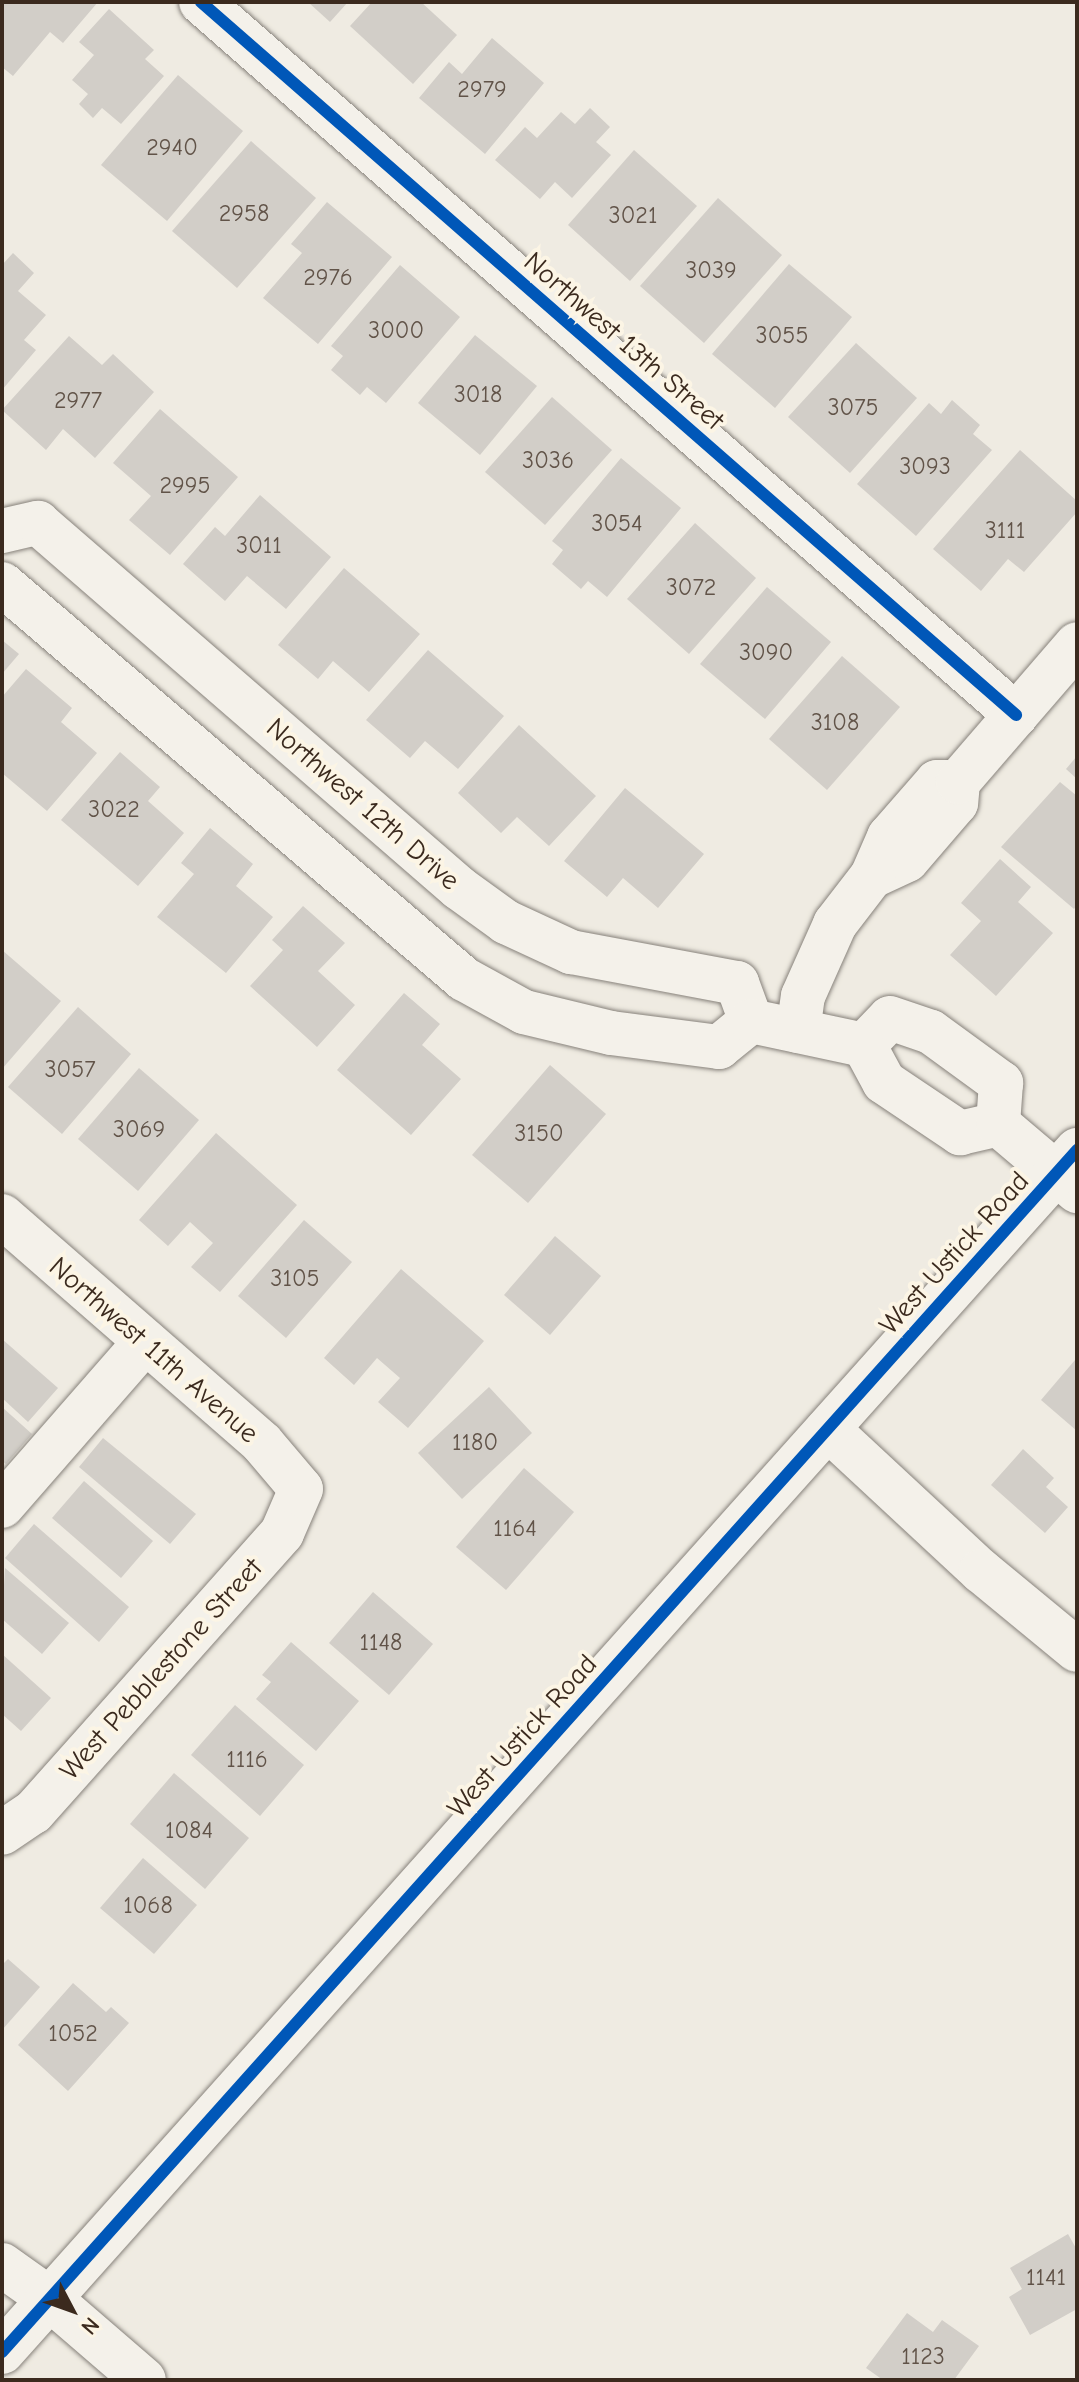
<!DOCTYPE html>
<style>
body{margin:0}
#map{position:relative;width:1079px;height:2382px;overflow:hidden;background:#efebe2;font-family:"Comic Neue",sans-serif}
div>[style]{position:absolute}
.building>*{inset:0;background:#d2cec8}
.roads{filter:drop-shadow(0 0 2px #87827b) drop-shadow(0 0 2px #87827b)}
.minor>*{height:44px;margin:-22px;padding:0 22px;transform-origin:22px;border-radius:22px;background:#f4f1ea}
.major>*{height:44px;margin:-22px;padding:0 22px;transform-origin:22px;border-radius:22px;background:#f4f1ea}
.cycleway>*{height:12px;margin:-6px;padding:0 6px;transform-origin:6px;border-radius:6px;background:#0057b8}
span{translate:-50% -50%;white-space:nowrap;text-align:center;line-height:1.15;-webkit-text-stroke:8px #fcf5e5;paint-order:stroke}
.number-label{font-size:24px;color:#615348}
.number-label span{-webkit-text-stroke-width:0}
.street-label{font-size:28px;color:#3b2a1e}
.frame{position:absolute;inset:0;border:4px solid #3b2a1e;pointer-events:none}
.north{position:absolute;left:32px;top:2270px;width:80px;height:80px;-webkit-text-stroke:6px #fcf5e5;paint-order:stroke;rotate:131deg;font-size:22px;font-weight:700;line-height:32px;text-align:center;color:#3b2a1e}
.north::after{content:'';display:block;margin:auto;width:28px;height:36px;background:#3b2a1e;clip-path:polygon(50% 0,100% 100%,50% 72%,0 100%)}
</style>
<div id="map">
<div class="building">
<i style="clip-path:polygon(2px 2px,98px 2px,63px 43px,50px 32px,13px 76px,2px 67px)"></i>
<i style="clip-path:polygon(308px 2px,348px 2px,330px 22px)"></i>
<i style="clip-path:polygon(372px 2px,421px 2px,457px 35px,413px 84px,350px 26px)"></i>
<i style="clip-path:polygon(109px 9px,154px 50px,145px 59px,164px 76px,121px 124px,102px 108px,93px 118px,79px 104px,88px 94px,72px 80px,94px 55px,79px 42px)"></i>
<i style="clip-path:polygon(492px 38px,544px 83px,485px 154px,419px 98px,449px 62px,462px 74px)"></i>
<i style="clip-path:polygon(178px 75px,243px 131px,167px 221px,101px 165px)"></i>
<i style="clip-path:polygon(590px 108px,610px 127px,596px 142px,611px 155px,572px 198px,555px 182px,540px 199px,495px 160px,525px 127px,537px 138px,561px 112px,575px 124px)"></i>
<i style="clip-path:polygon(251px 141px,316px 198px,237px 288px,172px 231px)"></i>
<i style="clip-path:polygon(634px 150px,697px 206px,630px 281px,568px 225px)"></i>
<i style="clip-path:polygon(718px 198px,782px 255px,704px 343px,640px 286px)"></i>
<i style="clip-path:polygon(327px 202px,392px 257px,318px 344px,263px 298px,302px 253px,291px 244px)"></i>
<i style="clip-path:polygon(13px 253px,34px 273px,18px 291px,46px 315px,24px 340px,36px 350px,2px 390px,2px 265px)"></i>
<i style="clip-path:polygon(789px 264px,852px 317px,775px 408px,712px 354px)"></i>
<i style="clip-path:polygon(400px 265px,460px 317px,386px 403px,367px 387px,360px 395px,331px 370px,343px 356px,331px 346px)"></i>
<i style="clip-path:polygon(475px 335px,537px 386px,480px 455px,418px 403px)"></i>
<i style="clip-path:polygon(69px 336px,102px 365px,113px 354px,154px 392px,95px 458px,63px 429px,46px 450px,2px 410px)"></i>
<i style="clip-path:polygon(856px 343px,917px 398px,850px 473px,788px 417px)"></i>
<i style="clip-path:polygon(552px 397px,612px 450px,545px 525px,485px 472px)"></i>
<i style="clip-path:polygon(952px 400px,980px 425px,973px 434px,992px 450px,916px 536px,857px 484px,929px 403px,941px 414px)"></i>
<i style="clip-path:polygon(160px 409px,238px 477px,170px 555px,129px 520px,151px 496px,113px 463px)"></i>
<i style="clip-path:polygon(1020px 450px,1077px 501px,1077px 512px,1024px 572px,1008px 559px,981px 591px,933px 549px)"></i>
<i style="clip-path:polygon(621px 458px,681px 508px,607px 597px,588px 581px,581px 589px,552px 564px,563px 550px,552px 541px)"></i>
<i style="clip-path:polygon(260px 495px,331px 557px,286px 609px,247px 576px,225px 601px,183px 564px,215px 527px,225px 536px)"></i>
<i style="clip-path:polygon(695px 523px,756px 578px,689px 654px,627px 599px)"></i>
<i style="clip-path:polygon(344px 568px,420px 634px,369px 692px,333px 661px,318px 679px,278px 645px)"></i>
<i style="clip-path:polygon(767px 587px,831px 642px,765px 719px,700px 664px)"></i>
<i style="clip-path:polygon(2px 640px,19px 654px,2px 674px)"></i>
<i style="clip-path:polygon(428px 650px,504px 716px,458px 769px,425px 741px,410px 758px,366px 720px)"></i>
<i style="clip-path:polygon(842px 656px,900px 707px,827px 790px,769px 739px)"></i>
<i style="clip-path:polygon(26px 669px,72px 708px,61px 722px,97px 753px,47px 811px,2px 773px,2px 697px)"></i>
<i style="clip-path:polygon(519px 725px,596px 796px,549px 846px,517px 817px,501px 833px,458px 793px)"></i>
<i style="clip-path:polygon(120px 752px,160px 787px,148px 801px,184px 833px,138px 886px,61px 820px)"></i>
<i style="clip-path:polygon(1077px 756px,1077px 779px,1066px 769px)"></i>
<i style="clip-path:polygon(1060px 782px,1077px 796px,1077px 905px,1074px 909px,1001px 847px)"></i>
<i style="clip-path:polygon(625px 788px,704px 854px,658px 908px,623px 878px,607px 897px,564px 861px)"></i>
<i style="clip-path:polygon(210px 828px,253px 864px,236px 886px,273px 917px,226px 973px,157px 917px,194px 874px,181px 863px)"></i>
<i style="clip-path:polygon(1000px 859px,1031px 887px,1018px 902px,1053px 933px,996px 996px,950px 955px,981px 921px,961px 903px)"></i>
<i style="clip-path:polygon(303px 906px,345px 943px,318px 971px,355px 1005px,317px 1047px,250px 986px,283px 950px,272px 940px)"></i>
<i style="clip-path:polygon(2px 950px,61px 1001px,2px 1069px)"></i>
<i style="clip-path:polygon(404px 993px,440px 1024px,422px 1045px,461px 1079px,411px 1135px,337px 1070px)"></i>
<i style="clip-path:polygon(78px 1007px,131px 1054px,62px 1134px,8px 1087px)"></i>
<i style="clip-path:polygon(550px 1065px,606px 1114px,528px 1203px,472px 1155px)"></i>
<i style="clip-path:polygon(139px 1068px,199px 1120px,138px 1191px,78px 1139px)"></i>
<i style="clip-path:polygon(216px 1133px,297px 1205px,220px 1292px,191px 1267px,213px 1243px,190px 1222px,168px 1246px,139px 1220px)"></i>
<i style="clip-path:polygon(304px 1220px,352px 1262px,286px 1338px,238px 1296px)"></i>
<i style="clip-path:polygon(555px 1236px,601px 1276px,550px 1335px,504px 1295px)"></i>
<i style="clip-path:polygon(401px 1269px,484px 1341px,408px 1428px,378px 1402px,400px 1378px,377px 1358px,354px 1385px,324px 1358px)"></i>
<i style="clip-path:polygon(2px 1339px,58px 1388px,28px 1422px,2px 1398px)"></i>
<i style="clip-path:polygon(1075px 1360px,1077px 1362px,1077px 1431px,1041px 1400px)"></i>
<i style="clip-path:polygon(489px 1387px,532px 1433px,462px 1499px,418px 1453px)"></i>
<i style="clip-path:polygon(2px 1407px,32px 1434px,6px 1464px,2px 1461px)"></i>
<i style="clip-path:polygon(103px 1438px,196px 1514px,170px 1544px,79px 1467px)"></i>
<i style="clip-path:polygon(1023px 1449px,1054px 1478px,1046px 1487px,1068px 1507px,1045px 1533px,991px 1485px)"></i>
<i style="clip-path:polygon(524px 1468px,574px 1512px,506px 1590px,456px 1547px)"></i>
<i style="clip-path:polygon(84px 1481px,153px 1541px,121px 1578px,52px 1518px)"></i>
<i style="clip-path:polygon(34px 1524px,129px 1607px,99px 1642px,5px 1558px)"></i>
<i style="clip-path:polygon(5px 1568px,69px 1623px,42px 1654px,2px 1619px)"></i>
<i style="clip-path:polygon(373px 1592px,433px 1644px,389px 1695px,329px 1643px)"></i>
<i style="clip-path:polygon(291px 1642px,359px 1701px,316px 1751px,256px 1699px,271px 1682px,262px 1675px)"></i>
<i style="clip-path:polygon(2px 1654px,51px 1698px,21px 1731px,2px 1714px)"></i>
<i style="clip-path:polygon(235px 1705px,304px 1765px,260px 1816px,191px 1755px)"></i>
<i style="clip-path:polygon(174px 1773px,249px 1838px,205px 1889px,130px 1824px)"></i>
<i style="clip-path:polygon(143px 1858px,197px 1905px,154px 1954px,100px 1908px)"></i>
<i style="clip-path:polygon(8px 1959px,40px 1987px,2px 2030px,2px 1965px)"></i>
<i style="clip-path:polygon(73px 1983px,106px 2012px,111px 2007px,129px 2023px,68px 2091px,18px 2045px)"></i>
<i style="clip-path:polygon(1068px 2234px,1077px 2250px,1077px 2309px,1030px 2335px,1009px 2297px,1022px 2289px,1010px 2268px)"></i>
<i style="clip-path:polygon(907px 2313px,933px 2332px,942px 2320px,979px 2346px,954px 2380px,883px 2380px,866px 2368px)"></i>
</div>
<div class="roads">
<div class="minor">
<i style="left:201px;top:2px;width:1083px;rotate:41.18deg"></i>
<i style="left:2px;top:531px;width:37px;rotate:-13deg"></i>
<i style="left:38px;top:523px;width:557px;rotate:40.92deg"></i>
<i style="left:459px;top:888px;width:58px;rotate:35.9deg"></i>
<i style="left:506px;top:922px;width:72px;rotate:24.8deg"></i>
<i style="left:571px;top:952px;width:169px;rotate:10.6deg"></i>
<i style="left:737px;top:983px;width:40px;rotate:69.8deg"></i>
<i style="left:2px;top:584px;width:608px;rotate:40.53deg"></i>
<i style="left:464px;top:979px;width:68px;rotate:28.8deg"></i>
<i style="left:524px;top:1012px;width:89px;rotate:13.6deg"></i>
<i style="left:611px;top:1033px;width:109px;rotate:7.4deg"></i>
<i style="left:719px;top:1047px;width:41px;rotate:-39.1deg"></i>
<i style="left:937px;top:782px;width:21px"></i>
<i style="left:958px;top:782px;width:21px;rotate:95deg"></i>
<i style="left:956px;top:803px;width:75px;rotate:130.7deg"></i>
<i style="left:907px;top:860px;width:38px;rotate:155deg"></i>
<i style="left:872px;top:876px;width:43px;rotate:-66.4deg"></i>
<i style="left:889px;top:837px;width:73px;rotate:-48.9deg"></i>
<i style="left:958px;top:782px;width:182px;rotate:-49.2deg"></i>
<i style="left:751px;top:1021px;width:116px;rotate:12deg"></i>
<i style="left:864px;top:1045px;width:42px;rotate:61.6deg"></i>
<i style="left:884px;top:1082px;width:92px;rotate:33.9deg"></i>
<i style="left:960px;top:1133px;width:39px;rotate:-13deg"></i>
<i style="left:798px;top:1031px;width:35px;rotate:-82deg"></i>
<i style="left:803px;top:996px;width:79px;rotate:-66deg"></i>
<i style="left:835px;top:924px;width:61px;rotate:-52.4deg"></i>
<i style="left:864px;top:1045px;width:37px;rotate:-46deg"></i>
<i style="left:890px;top:1018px;width:43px;rotate:18.9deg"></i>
<i style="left:931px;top:1032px;width:87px;rotate:36.1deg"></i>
<i style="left:1001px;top:1083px;width:41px;rotate:94.2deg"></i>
<i style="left:998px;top:1124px;width:104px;rotate:40.3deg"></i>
<i style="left:2px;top:1216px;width:345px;rotate:41.1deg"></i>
<i style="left:262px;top:1443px;width:60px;rotate:49.7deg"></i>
<i style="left:301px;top:1489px;width:48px;rotate:113.4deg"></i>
<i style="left:282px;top:1533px;width:374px;rotate:131.7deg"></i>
<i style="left:33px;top:1812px;width:37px;rotate:146deg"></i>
<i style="left:828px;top:1429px;width:209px;rotate:42.9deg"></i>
<i style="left:981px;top:1571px;width:124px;rotate:39.5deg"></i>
<i style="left:2px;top:1506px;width:218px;rotate:-48.9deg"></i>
<i style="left:2px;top:2265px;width:59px;rotate:35.3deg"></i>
<i style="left:50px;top:2299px;width:124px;rotate:40.8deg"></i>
</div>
<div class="major">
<i style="left:2px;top:2352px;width:1613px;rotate:-48.19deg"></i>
</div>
</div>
<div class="cycleway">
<i style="left:201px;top:2px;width:1083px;rotate:41.18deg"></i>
<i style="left:2px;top:2352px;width:1613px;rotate:-48.19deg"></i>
</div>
<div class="number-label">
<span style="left:482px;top:90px">2979</span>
<span style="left:172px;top:148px">2940</span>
<span style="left:244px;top:214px">2958</span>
<span style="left:633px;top:216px">3021</span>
<span style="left:711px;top:271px">3039</span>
<span style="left:328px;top:278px">2976</span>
<span style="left:396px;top:331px">3000</span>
<span style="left:782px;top:336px">3055</span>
<span style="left:478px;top:395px">3018</span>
<span style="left:78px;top:401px">2977</span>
<span style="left:853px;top:408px">3075</span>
<span style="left:548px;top:461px">3036</span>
<span style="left:925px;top:467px">3093</span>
<span style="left:185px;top:486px">2995</span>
<span style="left:617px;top:524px">3054</span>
<span style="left:1005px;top:531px">3111</span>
<span style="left:259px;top:546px">3011</span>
<span style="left:691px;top:588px">3072</span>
<span style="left:766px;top:653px">3090</span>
<span style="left:835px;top:723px">3108</span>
<span style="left:114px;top:810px">3022</span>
<span style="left:70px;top:1070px">3057</span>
<span style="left:139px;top:1130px">3069</span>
<span style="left:539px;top:1134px">3150</span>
<span style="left:295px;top:1279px">3105</span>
<span style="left:475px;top:1443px">1180</span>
<span style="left:515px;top:1529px">1164</span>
<span style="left:381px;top:1643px">1148</span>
<span style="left:247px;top:1760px">1116</span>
<span style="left:189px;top:1831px">1084</span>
<span style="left:148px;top:1906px">1068</span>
<span style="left:73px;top:2034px">1052</span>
<span style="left:1046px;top:2278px">1141</span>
<span style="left:923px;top:2357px">1123</span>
</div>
<div class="street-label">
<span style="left:624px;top:341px;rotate:41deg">Northwest 13th Street</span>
<span style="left:363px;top:804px;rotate:41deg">Northwest 12th Drive</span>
<span style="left:954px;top:1253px;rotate:-48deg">West Ustick Road</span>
<span style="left:154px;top:1350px;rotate:41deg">Northwest 11th Avenue</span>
<span style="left:161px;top:1669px;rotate:-48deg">West Pebblestone Street</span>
<span style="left:522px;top:1736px;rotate:-48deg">West Ustick Road</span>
</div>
<div class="frame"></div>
<div class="north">N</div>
</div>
